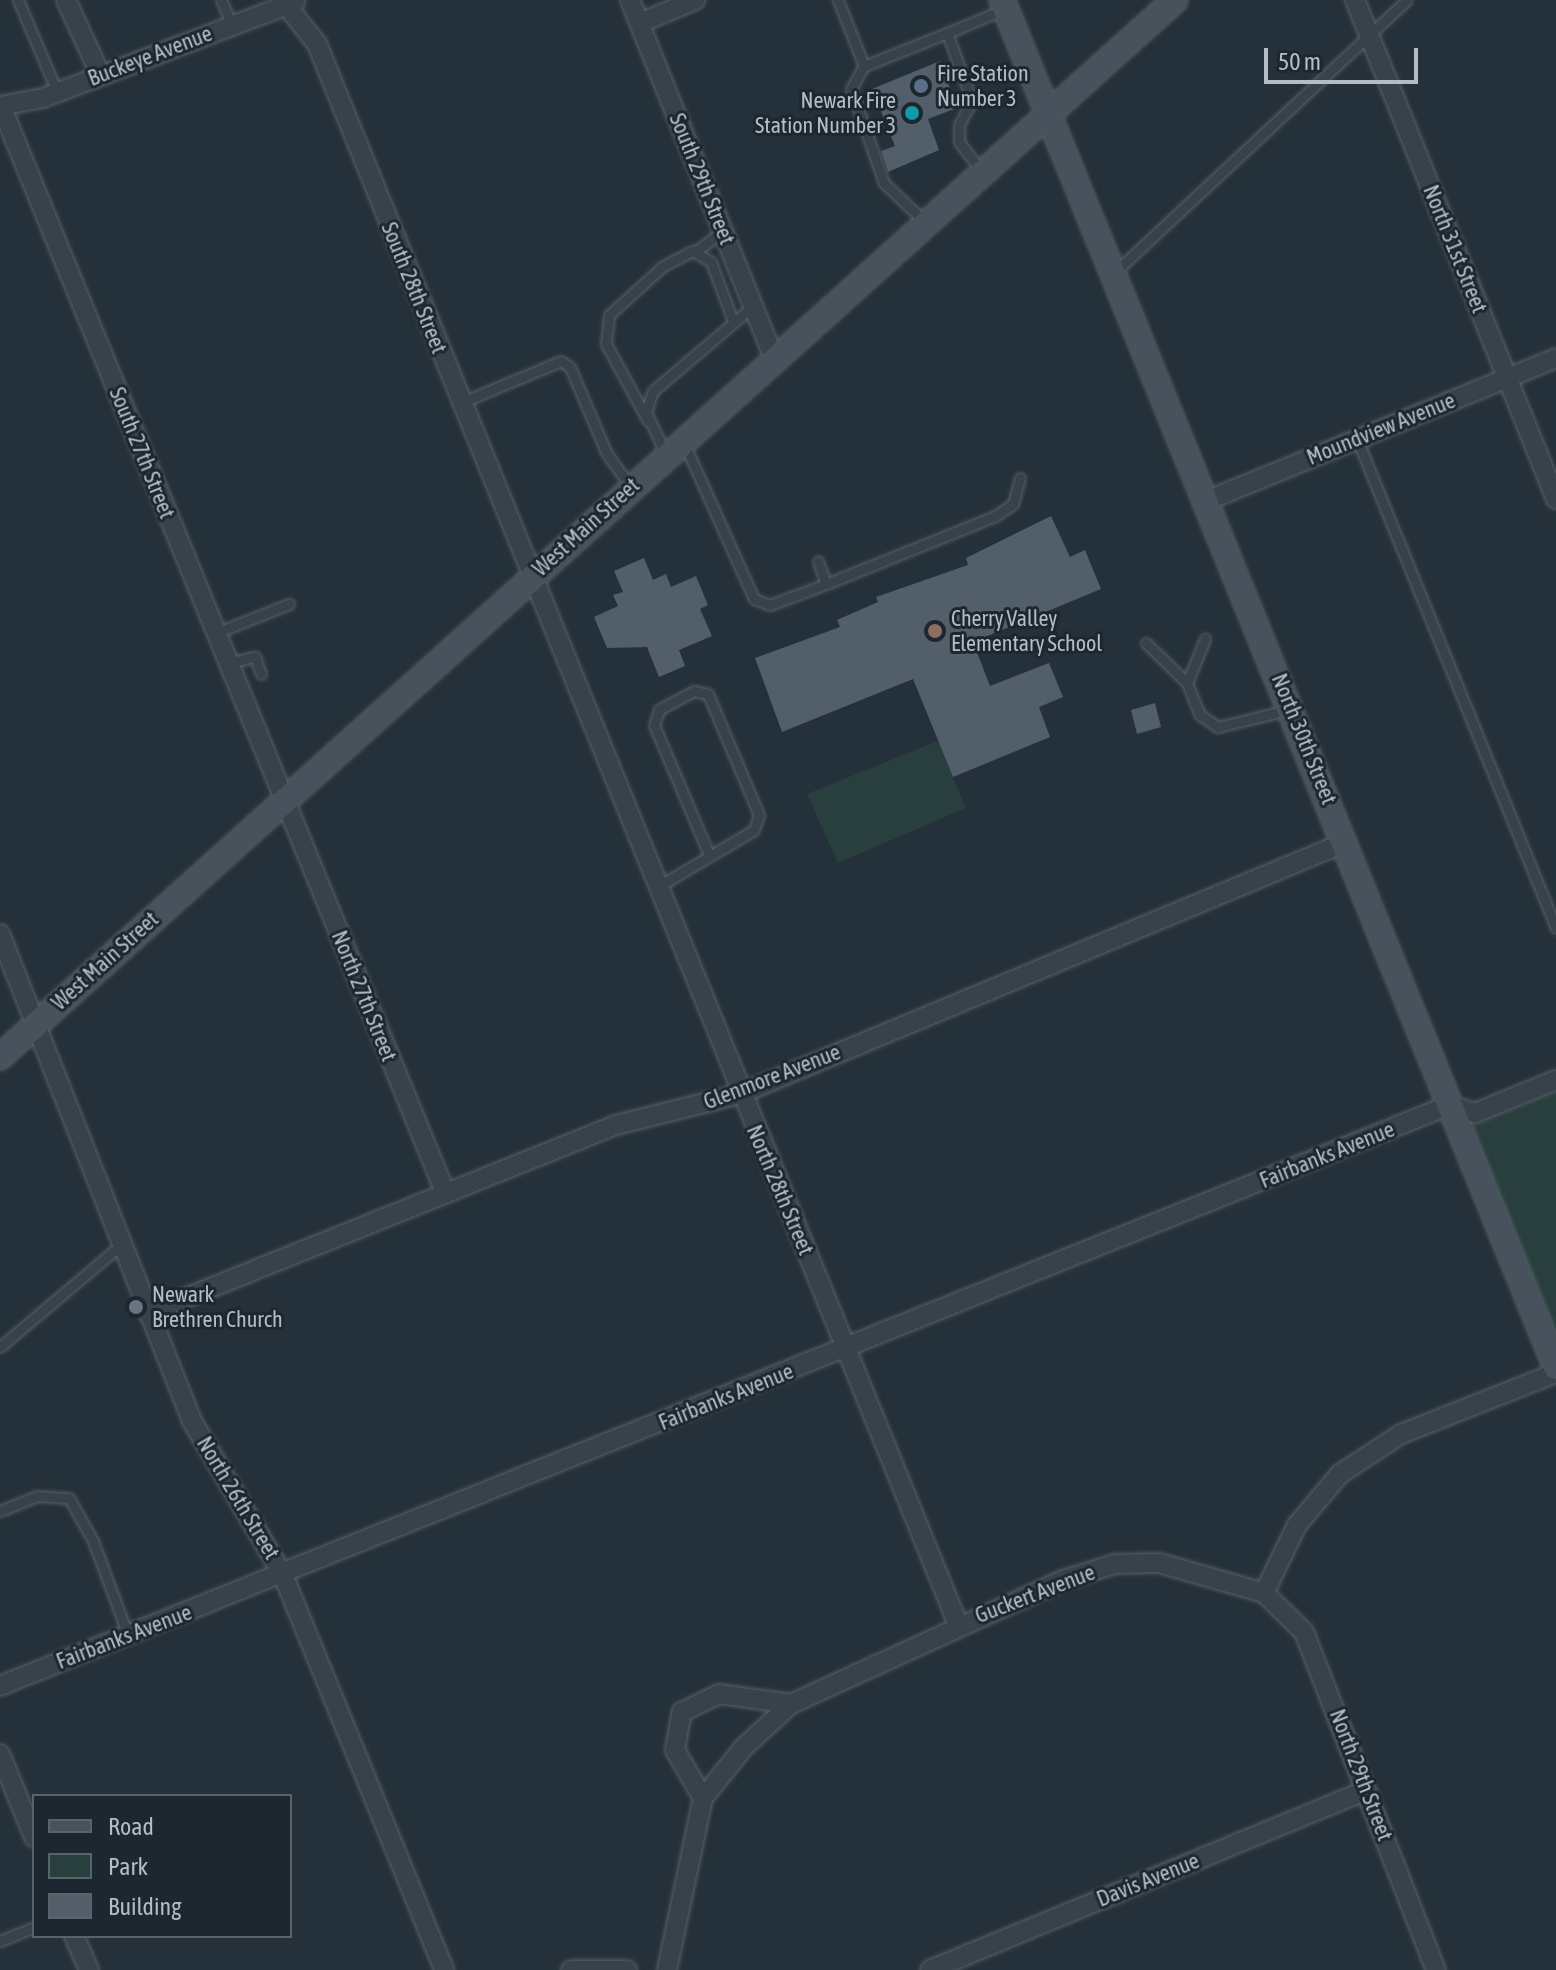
<!DOCTYPE html>
<style>
body{margin:0}
#map{position:relative;width:1556px;height:1970px;overflow:hidden;background:#25313a;font-family:"Asap Condensed",sans-serif}
div>[style]{position:absolute}
.green>*{inset:0;background:#293f3d}
.building>*{inset:0;background:#525f6a}
.roads{filter:drop-shadow(0 0 2px #566068) drop-shadow(0 0 2px #566068)}
.lane>*{height:9px;margin:-4.5px;padding:0 4.5px;transform-origin:4.5px;border-radius:4.5px;background:#38424b}
.street>*{height:18px;margin:-9px;padding:0 9px;transform-origin:9px;border-radius:9px;background:#38424b}
.secondary>*{height:24px;margin:-12px;padding:0 12px;transform-origin:12px;border-radius:12px;background:#47525d}
.dots>*{width:22px;height:22px;translate:-50% -50%;box-sizing:border-box;border:4px solid #1d272f;border-radius:50%}
span{translate:-50% -50%;white-space:nowrap;text-align:center;line-height:1.15;-webkit-text-stroke:6px #1d272f;paint-order:stroke}
.street-label{font-size:22px;color:#b4bdc6}
.poi-label{font-size:22px;color:#b4bdc6}
.left{translate:0 -50%;text-align:left}
.right{translate:-100% -50%;text-align:right}
.legend{position:absolute;left:32px;top:1794px;width:260px;height:144px;box-sizing:border-box;background:#1d272f;border:2px solid #59636b;margin:0;padding:10px 14px;list-style:none;font-size:24px;color:#b4bdc6}
.legend li{display:flex;align-items:center;gap:16px;height:40px}
.legend b{width:40px;border:2px solid #59636b}
.scale{position:absolute;left:1264px;top:48px;width:154px;height:36px;box-sizing:border-box;border:4px solid #b4bdc6;border-top:0;padding-left:10px;font-size:24px;line-height:28px;white-space:nowrap;color:#b4bdc6;-webkit-text-stroke:6px #1d272f;paint-order:stroke}
</style>
<div id="map">
<div class="green">
<i style="clip-path:polygon(938px 741px,966px 808px,838px 863px,807px 794px)"></i>
<i style="clip-path:polygon(1556px 1091px,1556px 1345px,1470px 1126px)"></i>
</div>
<div class="building">
<i style="clip-path:polygon(940px 61px,957px 108px,928px 119px,939px 150px,888px 172px,881px 151px,895px 146px,872px 89px)"></i>
<i style="clip-path:polygon(1051px 516px,1070px 557px,1085px 550px,1101px 589px,973px 642px,990px 686px,1049px 663px,1063px 697px,1039px 707px,1050px 737px,953px 777px,913px 679px,782px 732px,755px 658px,840px 627px,837px 620px,878px 602px,876px 597px,968px 565px,966px 558px)"></i>
<i style="clip-path:polygon(644px 558px,653px 580px,666px 574px,671px 587px,696px 576px,708px 605px,700px 609px,712px 636px,679px 650px,685px 666px,659px 677px,647px 647px,607px 648px,594px 617px,618px 606px,613px 595px,623px 592px,614px 571px)"></i>
<i style="clip-path:polygon(1155px 703px,1161px 727px,1137px 734px,1131px 710px)"></i>
</div>
<div class="roads">
<div class="lane">
<i style="left:18px;top:0;width:100px;rotate:67deg"></i>
<i style="left:221px;top:0;width:27px;rotate:66deg"></i>
<i style="left:838px;top:0;width:71px;rotate:68.5deg"></i>
<i style="left:981px;top:171px;width:36px;rotate:-127deg"></i>
<i style="left:959px;top:142px;width:17px;rotate:-90deg"></i>
<i style="left:959px;top:125px;width:27px;rotate:-62deg"></i>
<i style="left:972px;top:101px;width:72px;rotate:-110.2deg"></i>
<i style="left:947px;top:33px;width:63px;rotate:-22.5deg"></i>
<i style="left:925px;top:222px;width:57px;rotate:-136.4deg"></i>
<i style="left:884px;top:183px;width:100px;rotate:-109.3deg"></i>
<i style="left:851px;top:89px;width:26px;rotate:-61deg"></i>
<i style="left:864px;top:66px;width:89px;rotate:-21.7deg"></i>
<i style="left:695px;top:252px;width:34px;rotate:-37deg"></i>
<i style="left:1114px;top:273px;width:400px;rotate:-43deg"></i>
<i style="left:460px;top:403px;width:109px;rotate:-22.6deg"></i>
<i style="left:561px;top:361px;width:11px;rotate:34deg"></i>
<i style="left:570px;top:367px;width:95px;rotate:67deg"></i>
<i style="left:607px;top:454px;width:41px;rotate:54deg"></i>
<i style="left:648px;top:421px;width:88px;rotate:-118.6deg"></i>
<i style="left:606px;top:344px;width:29px;rotate:-84deg"></i>
<i style="left:609px;top:315px;width:73px;rotate:-42.2deg"></i>
<i style="left:663px;top:266px;width:34px;rotate:-27deg"></i>
<i style="left:693px;top:251px;width:21px;rotate:31deg"></i>
<i style="left:711px;top:262px;width:63px;rotate:69.6deg"></i>
<i style="left:1357px;top:439px;width:528px;rotate:67.86deg"></i>
<i style="left:684px;top:443px;width:171px;rotate:65.8deg"></i>
<i style="left:754px;top:599px;width:17px;rotate:21deg"></i>
<i style="left:770px;top:605px;width:60px;rotate:-20.6deg"></i>
<i style="left:666px;top:455px;width:47px;rotate:-114.9deg"></i>
<i style="left:646px;top:412px;width:22px;rotate:-72deg"></i>
<i style="left:653px;top:391px;width:130px;rotate:-40.3deg"></i>
<i style="left:818px;top:561px;width:24px;rotate:71deg"></i>
<i style="left:826px;top:584px;width:182px;rotate:-21.9deg"></i>
<i style="left:995px;top:516px;width:22px;rotate:-34deg"></i>
<i style="left:1013px;top:504px;width:27px;rotate:-75deg"></i>
<i style="left:216px;top:633px;width:79px;rotate:-21.7deg"></i>
<i style="left:1146px;top:643px;width:57px;rotate:44.3deg"></i>
<i style="left:1187px;top:683px;width:48px;rotate:-67.8deg"></i>
<i style="left:228px;top:663px;width:28px;rotate:-13deg"></i>
<i style="left:255px;top:657px;width:18px;rotate:71deg"></i>
<i style="left:1187px;top:683px;width:35px;rotate:68deg"></i>
<i style="left:1200px;top:715px;width:22px;rotate:34deg"></i>
<i style="left:1218px;top:727px;width:72px;rotate:-13.7deg"></i>
<i style="left:659px;top:886px;width:110px;rotate:-30.5deg"></i>
<i style="left:754px;top:830px;width:16px;rotate:-72deg"></i>
<i style="left:759px;top:815px;width:131px;rotate:-112.9deg"></i>
<i style="left:708px;top:694px;width:14px;rotate:-168deg"></i>
<i style="left:694px;top:691px;width:40px;rotate:152deg"></i>
<i style="left:659px;top:710px;width:16px;rotate:108deg"></i>
<i style="left:654px;top:725px;width:138px;rotate:67deg"></i>
<i style="left:0;top:1347px;width:160px;rotate:-40.2deg"></i>
<i style="left:0;top:1511px;width:40px;rotate:-22deg"></i>
<i style="left:37px;top:1496px;width:32px;rotate:4deg"></i>
<i style="left:69px;top:1498px;width:49px;rotate:60.8deg"></i>
<i style="left:93px;top:1541px;width:100px;rotate:69.6deg"></i>
<i style="left:0;top:1941px;width:37px;rotate:-22deg"></i>
</div>
<div class="street">
<i style="left:66px;top:0;width:81px;rotate:65.3deg"></i>
<i style="left:630px;top:0;width:386px;rotate:68.1deg"></i>
<i style="left:1355px;top:0;width:538px;rotate:68.06deg"></i>
<i style="left:286px;top:5px;width:50px;rotate:51.5deg"></i>
<i style="left:317px;top:44px;width:1705px;rotate:67.92deg"></i>
<i style="left:640px;top:23px;width:60px;rotate:-22.7deg"></i>
<i style="left:0;top:106px;width:44px;rotate:-10.5deg"></i>
<i style="left:43px;top:98px;width:270px;rotate:-20.9deg"></i>
<i style="left:1px;top:106px;width:1173px;rotate:67.76deg"></i>
<i style="left:1206px;top:501px;width:378px;rotate:-22.2deg"></i>
<i style="left:0;top:934px;width:523px;rotate:68.48deg"></i>
<i style="left:192px;top:1421px;width:179px;rotate:59.4deg"></i>
<i style="left:283px;top:1575px;width:427px;rotate:67.8deg"></i>
<i style="left:148px;top:1313px;width:504px;rotate:-21.89deg"></i>
<i style="left:616px;top:1125px;width:128px;rotate:-14deg"></i>
<i style="left:740px;top:1094px;width:656px;rotate:-22.58deg"></i>
<i style="left:1264px;top:1593px;width:76px;rotate:-64.1deg"></i>
<i style="left:1297px;top:1525px;width:67px;rotate:-49.9deg"></i>
<i style="left:1340px;top:1474px;width:73px;rotate:-33.3deg"></i>
<i style="left:1401px;top:1434px;width:167px;rotate:-21.5deg"></i>
<i style="left:0;top:1686px;width:1562px;rotate:-21.84deg"></i>
<i style="left:1450px;top:1105px;width:26px;rotate:18deg"></i>
<i style="left:1475px;top:1113px;width:87px;rotate:-22.2deg"></i>
<i style="left:0;top:1754px;width:90px;rotate:67.7deg"></i>
<i style="left:703px;top:1798px;width:56px;rotate:-120.3deg"></i>
<i style="left:675px;top:1750px;width:39px;rotate:-80deg"></i>
<i style="left:682px;top:1712px;width:41px;rotate:-25.9deg"></i>
<i style="left:719px;top:1694px;width:73px;rotate:7.9deg"></i>
<i style="left:74px;top:1936px;width:37px;rotate:66deg"></i>
<i style="left:571px;top:1970px;width:56px"></i>
<i style="left:667px;top:1970px;width:176px;rotate:-78.2deg"></i>
<i style="left:703px;top:1798px;width:65px;rotate:-51.2deg"></i>
<i style="left:744px;top:1747px;width:64px;rotate:-42.5deg"></i>
<i style="left:791px;top:1704px;width:299px;rotate:-24.5deg"></i>
<i style="left:1063px;top:1580px;width:54px;rotate:-17.1deg"></i>
<i style="left:1115px;top:1564px;width:44px;rotate:-1.3deg"></i>
<i style="left:1159px;top:1563px;width:109px;rotate:15.9deg"></i>
<i style="left:1264px;top:1593px;width:56px;rotate:44.3deg"></i>
<i style="left:1304px;top:1632px;width:363px;rotate:68.7deg"></i>
<i style="left:930px;top:1970px;width:472px;rotate:-22.4deg"></i>
</div>
<div class="secondary">
<i style="left:1002px;top:0;width:1475px;rotate:67.94deg"></i>
<i style="left:0;top:1057px;width:1580px;rotate:-41.97deg"></i>
</div>
</div>
<div class="dots">
<i style="left:921px;top:86px;background:#5c6f8a"></i>
<i style="left:912px;top:113px;background:#0f9aa8"></i>
<i style="left:935px;top:631px;background:#8d6e63"></i>
<i style="left:136px;top:1307px;background:#6b7280"></i>
</div>
<div class="street-label">
<span style="left:150px;top:56px;rotate:-21deg">Buckeye Avenue</span>
<span style="left:702px;top:179px;rotate:68deg">South 29th Street</span>
<span style="left:1455px;top:249px;rotate:68deg">North 31st Street</span>
<span style="left:414px;top:288px;rotate:68deg">South 28th Street</span>
<span style="left:1381px;top:429px;rotate:-22deg">Moundview Avenue</span>
<span style="left:142px;top:453px;rotate:68deg">South 27th Street</span>
<span style="left:586px;top:527px;rotate:-42deg">West Main Street</span>
<span style="left:1304px;top:739px;rotate:68deg">North 30th Street</span>
<span style="left:105px;top:961px;rotate:-42deg">West Main Street</span>
<span style="left:364px;top:996px;rotate:68deg">North 27th Street</span>
<span style="left:772px;top:1077px;rotate:-21deg">Glenmore Avenue</span>
<span style="left:1327px;top:1155px;rotate:-22deg">Fairbanks Avenue</span>
<span style="left:780px;top:1190px;rotate:67deg">North 28th Street</span>
<span style="left:726px;top:1397px;rotate:-22deg">Fairbanks Avenue</span>
<span style="left:238px;top:1498px;rotate:59deg">North 26th Street</span>
<span style="left:1035px;top:1594px;rotate:-21deg">Guckert Avenue</span>
<span style="left:124px;top:1637px;rotate:-21deg">Fairbanks Avenue</span>
<span style="left:1361px;top:1775px;rotate:69deg">North 29th Street</span>
<span style="left:1148px;top:1880px;rotate:-22deg">Davis Avenue</span>
</div>
<div class="poi-label">
<span class="left" style="left:937px;top:86px">Fire Station<br>Number 3</span>
<span class="right" style="left:896px;top:113px">Newark Fire<br>Station Number 3</span>
<span class="left" style="left:951px;top:631px">Cherry Valley<br>Elementary School</span>
<span class="left" style="left:152px;top:1307px">Newark<br>Brethren Church</span>
</div>
<ul class="legend">
<li><b style="height:10px;background:#47525d"></b>Road</li>
<li><b style="height:22px;background:#293f3d"></b>Park</li>
<li><b style="height:22px;background:#525f6a"></b>Building</li>
</ul>
<div class="scale">50 m</div>
</div>
